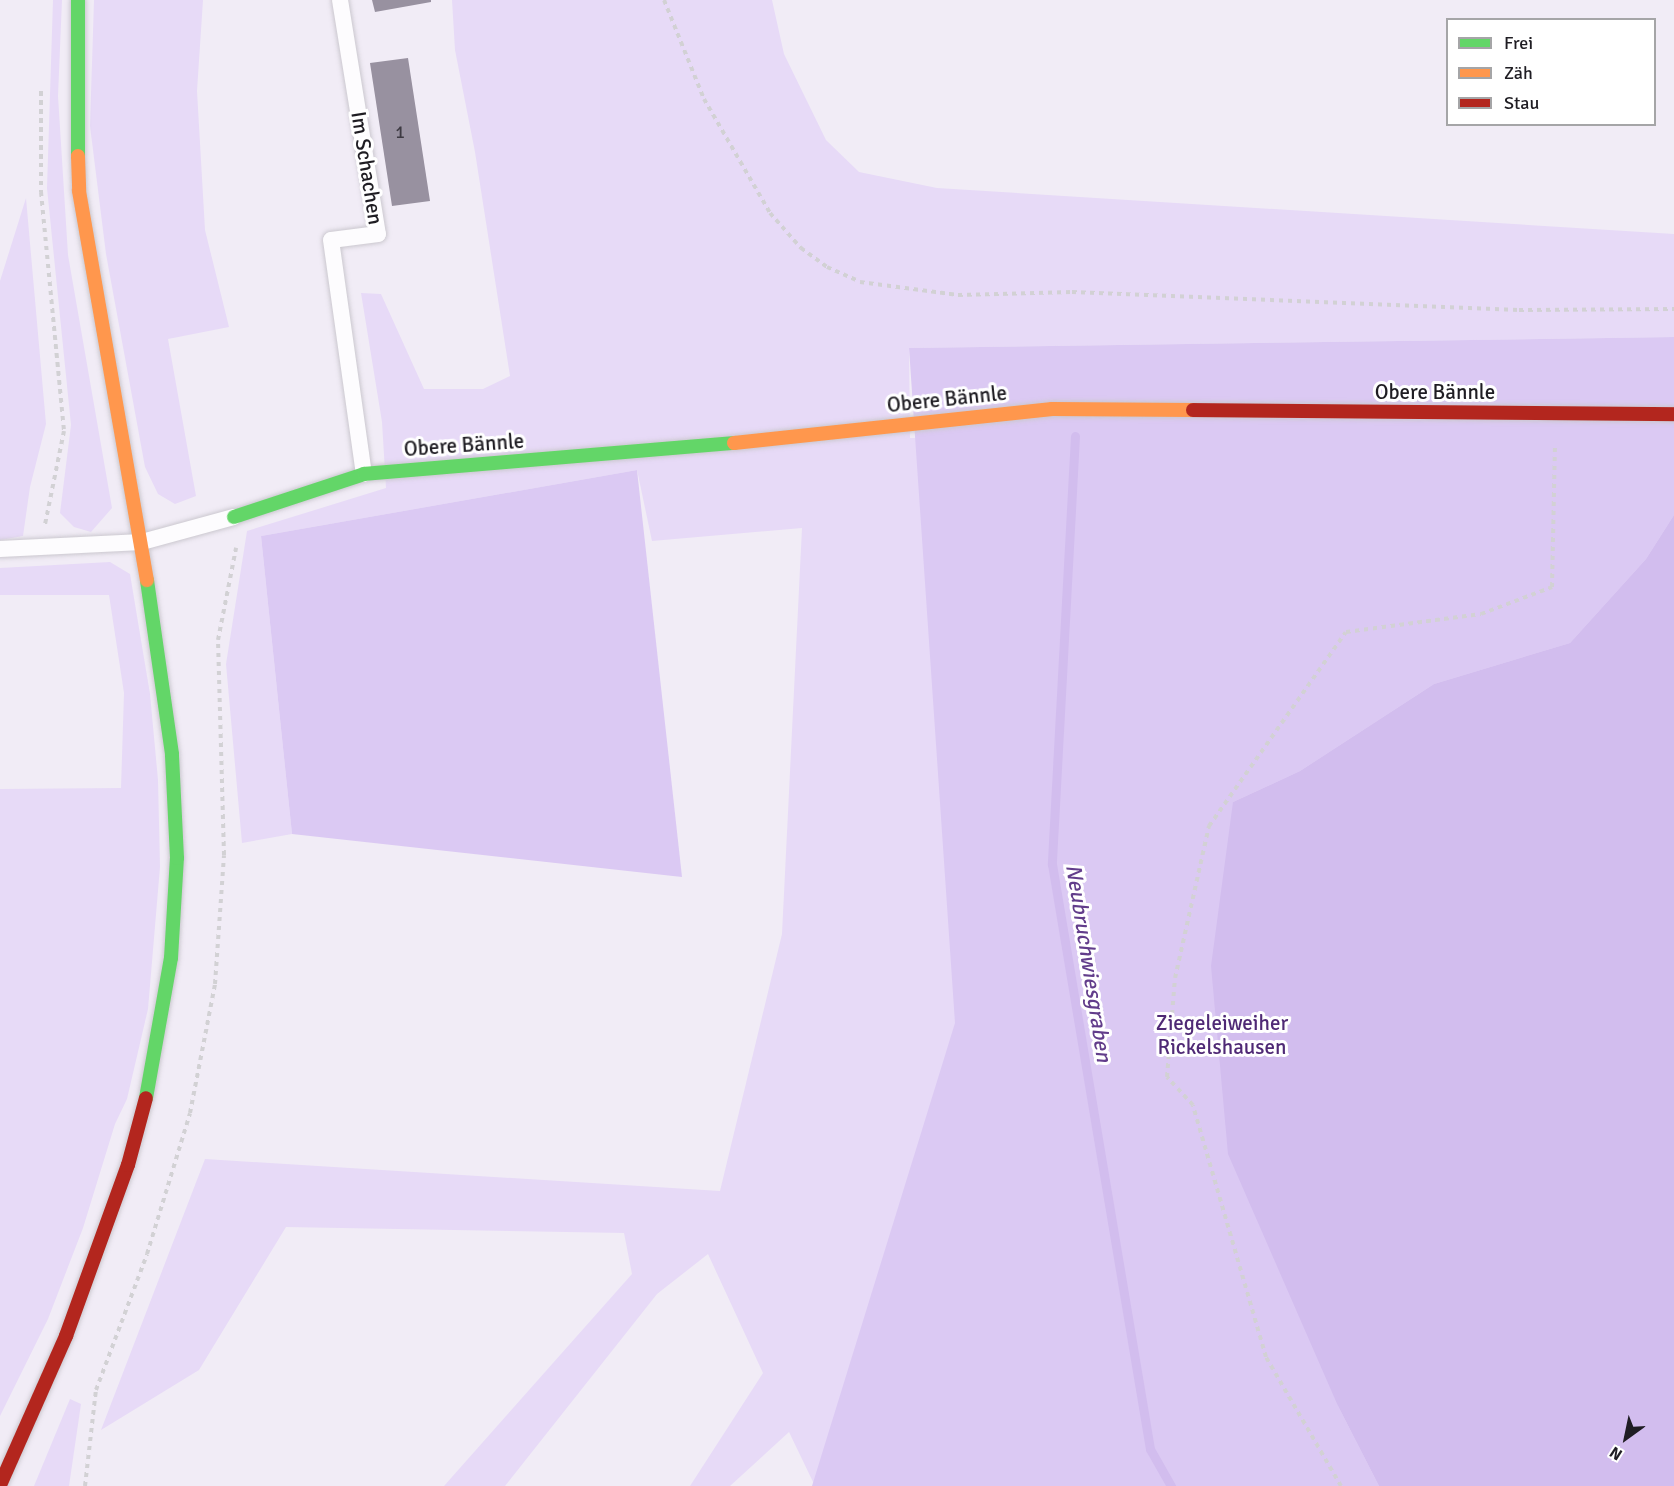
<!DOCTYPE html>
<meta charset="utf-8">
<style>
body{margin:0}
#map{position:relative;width:1674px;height:1486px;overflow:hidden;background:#f1ecf6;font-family:Signika,sans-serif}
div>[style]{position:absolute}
.green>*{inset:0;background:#e7daf7}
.forest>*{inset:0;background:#dbc9f3}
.water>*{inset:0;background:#d2bdee}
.stream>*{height:9px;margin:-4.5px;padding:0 4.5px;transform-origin:4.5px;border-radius:4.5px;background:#d2bdee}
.building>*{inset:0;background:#9891a0}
.path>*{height:4px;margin-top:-2px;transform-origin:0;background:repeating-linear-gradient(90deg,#d2d1d4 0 4.5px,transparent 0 9px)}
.roads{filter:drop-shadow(0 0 2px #cbc8cf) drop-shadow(0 0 2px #cbc8cf)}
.lane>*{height:16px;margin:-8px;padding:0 8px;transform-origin:8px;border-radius:8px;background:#fdfcfe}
.fast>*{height:14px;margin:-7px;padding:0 7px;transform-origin:7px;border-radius:7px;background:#63d668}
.slow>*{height:14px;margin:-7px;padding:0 7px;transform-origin:7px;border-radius:7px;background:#ff974d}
.jam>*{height:14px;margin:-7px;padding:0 7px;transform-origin:7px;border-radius:7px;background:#b3261e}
span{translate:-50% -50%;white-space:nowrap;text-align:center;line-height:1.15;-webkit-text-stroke:6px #fff;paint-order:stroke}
.number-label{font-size:18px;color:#3d3a42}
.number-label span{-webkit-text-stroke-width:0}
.street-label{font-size:21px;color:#1f1d23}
.park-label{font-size:21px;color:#4f2975}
.water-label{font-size:22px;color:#623d8b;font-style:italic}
.legend{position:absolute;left:1446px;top:18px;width:210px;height:108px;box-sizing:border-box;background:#fff;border:2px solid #a5a5a7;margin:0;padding:8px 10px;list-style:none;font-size:18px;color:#1f1d23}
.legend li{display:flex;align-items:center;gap:12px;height:30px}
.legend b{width:30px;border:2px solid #a5a5a7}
.north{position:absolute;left:1596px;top:1408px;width:60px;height:60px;-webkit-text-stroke:4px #fff;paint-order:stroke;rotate:213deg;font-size:16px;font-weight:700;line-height:24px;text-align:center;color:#1f1d23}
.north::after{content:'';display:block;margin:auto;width:21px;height:27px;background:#1f1d23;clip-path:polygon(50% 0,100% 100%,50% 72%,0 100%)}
</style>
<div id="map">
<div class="green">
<i style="clip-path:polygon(53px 0,62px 0,58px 96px,68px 255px,112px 508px,91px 532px,74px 527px,60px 513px,71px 425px,47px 188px)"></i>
<i style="clip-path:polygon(94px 0,203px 0,197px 91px,205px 230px,229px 327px,168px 339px,196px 496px,175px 504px,158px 494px,145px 467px,106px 254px,90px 126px)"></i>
<i style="clip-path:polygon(452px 0,772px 0,784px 54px,826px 140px,859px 172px,937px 188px,1674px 234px,1674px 337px,909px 348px,910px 438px,1674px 439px,1674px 1486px,815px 1486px,789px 1432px,730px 1486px,690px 1486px,763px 1373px,708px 1254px,657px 1294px,505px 1486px,444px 1486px,632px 1274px,624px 1233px,286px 1227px,199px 1370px,101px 1430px,205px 1159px,720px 1191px,782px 934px,802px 528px,652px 541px,637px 470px,261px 536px,292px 834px,242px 843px,226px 664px,247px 531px,386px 488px,382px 422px,361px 293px,381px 294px,424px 389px,483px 389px,510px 376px,475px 152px,455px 50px)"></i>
<i style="clip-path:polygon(26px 198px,46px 424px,30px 487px,23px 536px,0 540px,0 281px)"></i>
<i style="clip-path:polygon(110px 562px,130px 574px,150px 694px,158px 780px,160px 867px,148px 1009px,127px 1099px,115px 1124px,83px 1228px,48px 1319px,0 1416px,0 789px,121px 788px,124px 693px,109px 595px,0 595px,0 568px)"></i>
<i style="clip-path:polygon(70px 1399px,81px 1404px,69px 1486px,34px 1486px)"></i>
</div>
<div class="forest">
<i style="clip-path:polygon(1674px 337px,1674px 515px,1646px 559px,1570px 643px,1434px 684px,1300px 771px,1233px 802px,1338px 1406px,1379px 1486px,812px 1486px,955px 1023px,909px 348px)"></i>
<i style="clip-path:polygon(637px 470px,682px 877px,292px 834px,261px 536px)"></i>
</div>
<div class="water">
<i style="clip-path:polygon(1674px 515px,1674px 1486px,1379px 1486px,1338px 1406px,1228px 1154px,1211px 966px,1233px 802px,1300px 771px,1434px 684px,1570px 643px,1646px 559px)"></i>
</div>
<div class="stream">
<i style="left:1075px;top:436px;width:429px;rotate:93.1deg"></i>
<i style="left:1052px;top:864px;width:593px;rotate:80.49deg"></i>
<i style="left:1150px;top:1449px;width:43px;rotate:60.4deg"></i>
</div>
<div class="building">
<i style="clip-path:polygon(372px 0,431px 0,431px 2px,375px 12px)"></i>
<i style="clip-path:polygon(408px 58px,430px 201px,392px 206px,370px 63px)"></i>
</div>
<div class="path">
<i style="left:664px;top:0;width:107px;rotate:68deg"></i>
<i style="left:704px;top:99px;width:132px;rotate:59.9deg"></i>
<i style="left:770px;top:213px;width:47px;rotate:48.5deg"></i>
<i style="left:801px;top:248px;width:32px;rotate:36deg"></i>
<i style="left:827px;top:267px;width:36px;rotate:24deg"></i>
<i style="left:860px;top:282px;width:99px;rotate:7.6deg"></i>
<i style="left:958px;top:295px;width:114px;rotate:-1.5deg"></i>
<i style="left:1072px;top:292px;width:447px;rotate:2.3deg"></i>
<i style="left:1519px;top:310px;width:155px;rotate:-0.4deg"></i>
<i style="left:41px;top:91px;width:101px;rotate:90deg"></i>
<i style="left:41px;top:192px;width:240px;rotate:84.5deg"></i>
<i style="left:64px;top:431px;width:95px;rotate:101.5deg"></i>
<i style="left:85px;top:1486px;width:97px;rotate:-83.5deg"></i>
<i style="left:96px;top:1390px;width:145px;rotate:-69.4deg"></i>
<i style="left:147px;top:1254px;width:147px;rotate:-73deg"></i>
<i style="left:190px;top:1113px;width:131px;rotate:-79deg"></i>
<i style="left:215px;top:984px;width:129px;rotate:-86deg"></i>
<i style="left:224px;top:855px;width:215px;rotate:-91.6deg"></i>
<i style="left:218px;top:640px;width:94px;rotate:-78.9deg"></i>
<i style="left:1341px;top:1486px;width:149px;rotate:-120.2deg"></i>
<i style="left:1266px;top:1357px;width:262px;rotate:-106.2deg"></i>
<i style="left:1193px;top:1105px;width:38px;rotate:-133deg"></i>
<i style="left:1167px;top:1077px;width:99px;rotate:-85.4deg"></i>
<i style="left:1175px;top:978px;width:156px;rotate:-77.4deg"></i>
<i style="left:1209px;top:826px;width:237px;rotate:-54.8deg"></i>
<i style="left:1346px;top:632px;width:136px;rotate:-7.6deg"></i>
<i style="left:1481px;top:614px;width:76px;rotate:-20.8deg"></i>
<i style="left:1552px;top:587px;width:144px;rotate:-88.8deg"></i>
</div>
<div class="roads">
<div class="lane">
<i style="left:340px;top:0;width:237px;rotate:80.8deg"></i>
<i style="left:378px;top:234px;width:47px;rotate:172.7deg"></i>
<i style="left:331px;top:240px;width:236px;rotate:82deg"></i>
<i style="left:0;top:549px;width:142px;rotate:-2.8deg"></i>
<i style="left:142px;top:542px;width:95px;rotate:-15.2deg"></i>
</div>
<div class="fast">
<i style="left:78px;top:156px;width:156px;rotate:-90deg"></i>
<i style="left:234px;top:517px;width:137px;rotate:-18.3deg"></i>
<i style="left:364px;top:474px;width:371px;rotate:-4.8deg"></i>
<i style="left:146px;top:1098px;width:142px;rotate:-79.9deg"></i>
<i style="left:171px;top:958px;width:100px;rotate:-86.6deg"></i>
<i style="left:177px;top:858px;width:104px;rotate:-92.8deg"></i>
<i style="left:172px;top:754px;width:176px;rotate:-98.2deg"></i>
</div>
<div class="slow">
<i style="left:78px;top:156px;width:35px;rotate:88deg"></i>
<i style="left:79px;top:191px;width:395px;rotate:80.1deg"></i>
<i style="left:734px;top:443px;width:320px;rotate:-6.1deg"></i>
<i style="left:1052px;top:409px;width:141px;rotate:0.4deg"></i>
</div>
<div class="jam">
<i style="left:1193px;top:410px;width:481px;rotate:0.5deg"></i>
<i style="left:0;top:1485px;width:163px;rotate:-66.1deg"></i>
<i style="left:66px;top:1336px;width:182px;rotate:-70.1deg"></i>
<i style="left:128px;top:1165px;width:69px;rotate:-75deg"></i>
</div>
</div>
<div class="number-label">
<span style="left:400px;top:132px">1</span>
</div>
<div class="street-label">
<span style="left:367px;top:168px;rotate:81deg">Im Schachen</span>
<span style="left:1435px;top:392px">Obere Bännle</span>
<span style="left:947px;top:399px;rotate:-6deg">Obere Bännle</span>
<span style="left:464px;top:445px;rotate:-4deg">Obere Bännle</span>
</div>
<div class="park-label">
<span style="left:1222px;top:1035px">Ziegeleiweiher<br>Rickelshausen</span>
</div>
<div class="water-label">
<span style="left:1089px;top:963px;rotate:81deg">Neubruchwiesgraben</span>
</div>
<ul class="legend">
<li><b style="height:8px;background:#63d668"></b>Frei</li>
<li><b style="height:8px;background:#ff974d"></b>Zäh</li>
<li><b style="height:8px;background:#b3261e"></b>Stau</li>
</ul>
<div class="north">N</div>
</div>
